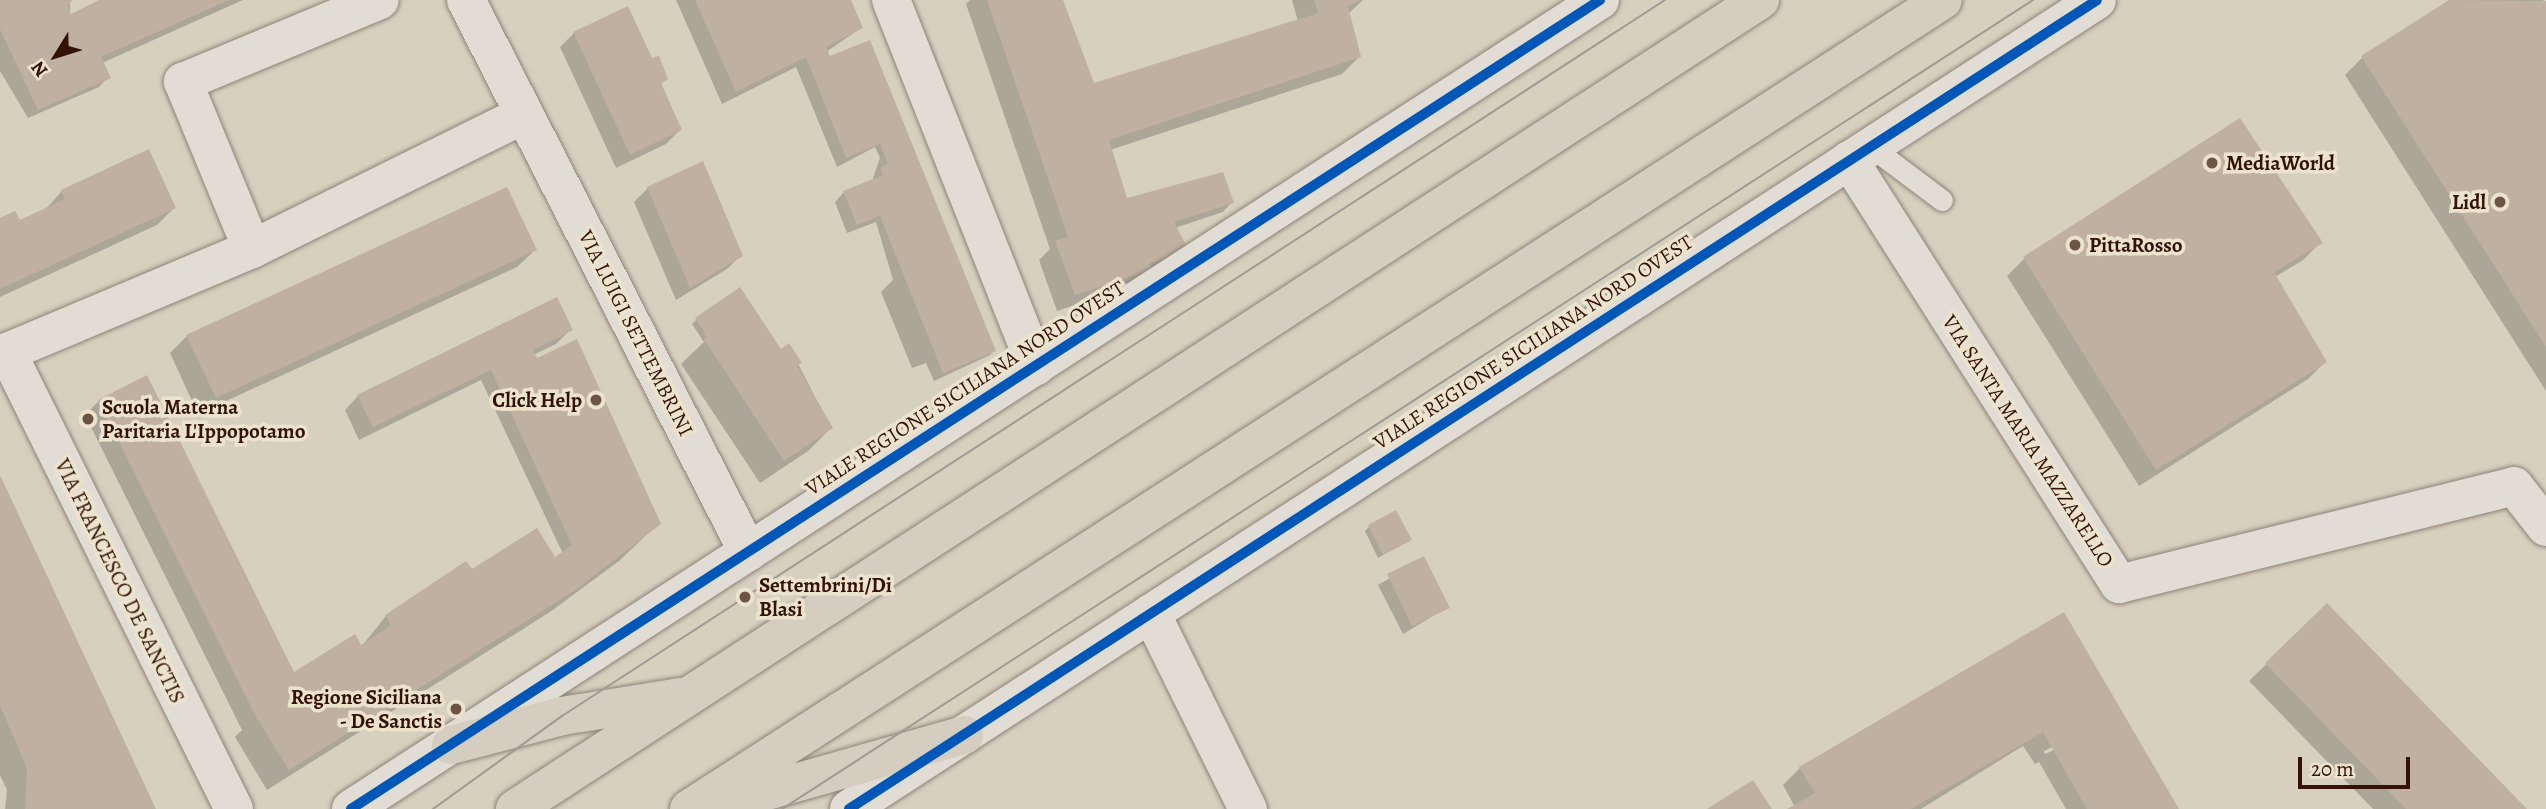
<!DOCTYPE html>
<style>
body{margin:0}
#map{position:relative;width:2546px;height:809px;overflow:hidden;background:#d7d0bf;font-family:Alegreya,serif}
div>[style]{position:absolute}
.shadow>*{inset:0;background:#0003}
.building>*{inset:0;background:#bfb0a1}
.roads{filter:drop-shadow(0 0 2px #8d8479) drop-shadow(0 0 2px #8d8479)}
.lane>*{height:21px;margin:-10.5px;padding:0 10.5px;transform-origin:10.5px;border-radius:10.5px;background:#e1ddd4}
.street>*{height:38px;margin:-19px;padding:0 19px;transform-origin:19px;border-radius:19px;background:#e1ddd4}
.secondary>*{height:38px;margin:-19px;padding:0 19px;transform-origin:19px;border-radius:19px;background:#e1ddd4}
.primary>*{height:38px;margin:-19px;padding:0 19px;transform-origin:19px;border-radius:19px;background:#d4cdc0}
.tram>*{height:2px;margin:-1px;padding:0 1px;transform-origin:1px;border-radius:1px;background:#a09a92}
.cycleway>*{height:10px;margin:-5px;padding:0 5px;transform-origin:5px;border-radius:5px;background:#0057b8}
.dots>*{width:19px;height:19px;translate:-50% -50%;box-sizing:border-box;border:4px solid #ece3cf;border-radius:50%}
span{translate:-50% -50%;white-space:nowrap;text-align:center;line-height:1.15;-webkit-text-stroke:7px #ece3cf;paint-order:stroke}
.poi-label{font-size:21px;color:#341204;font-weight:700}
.left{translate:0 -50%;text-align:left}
.right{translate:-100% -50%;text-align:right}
.street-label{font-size:21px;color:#341204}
.north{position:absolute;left:21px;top:21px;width:70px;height:70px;-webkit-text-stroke:5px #ece3cf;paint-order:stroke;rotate:232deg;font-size:19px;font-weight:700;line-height:28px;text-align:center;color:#341204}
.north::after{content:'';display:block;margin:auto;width:24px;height:32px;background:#341204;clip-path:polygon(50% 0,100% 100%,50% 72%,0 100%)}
.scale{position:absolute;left:2298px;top:757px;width:112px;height:32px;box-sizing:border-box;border:4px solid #341204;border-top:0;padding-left:9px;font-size:21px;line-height:24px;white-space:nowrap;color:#341204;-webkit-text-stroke:5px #ece3cf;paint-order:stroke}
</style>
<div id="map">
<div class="shadow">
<i style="clip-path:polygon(0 0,70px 0,70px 16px,103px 0,243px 0,102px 63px,108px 77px,99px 87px,28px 118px,0 71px)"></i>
<i style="clip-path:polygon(676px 0,849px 0,861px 28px,826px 52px,829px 58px,869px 42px,994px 350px,990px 355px,934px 381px,926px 363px,912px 368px,881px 292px,893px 280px,876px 222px,847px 233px,835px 202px,844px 192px,872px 181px,880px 158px,875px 147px,837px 167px,796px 67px,722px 104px)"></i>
<i style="clip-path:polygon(970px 0,1061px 0,1093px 85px,1298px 21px,1292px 0,1363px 0,1349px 13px,1359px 57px,1342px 74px,1110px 150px,1126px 200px,1232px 202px,1223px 212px,1175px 228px,1184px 245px,1133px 285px,1057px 311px,1039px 260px,1050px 249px,966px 4px)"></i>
<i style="clip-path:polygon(2452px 0,2543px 0,2546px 4px,2546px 391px,2345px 75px,2362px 58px)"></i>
<i style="clip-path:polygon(574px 33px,652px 60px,666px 79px,660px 85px,680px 130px,666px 144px,616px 168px,560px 47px)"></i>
<i style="clip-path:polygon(648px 188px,741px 255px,727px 269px,676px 300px,634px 202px)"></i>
<i style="clip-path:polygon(62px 191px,174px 208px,157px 225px,0 297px,0 220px,19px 223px,45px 210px)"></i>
<i style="clip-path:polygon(2320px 243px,2303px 260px,2275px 277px,2325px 362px,2308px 379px,2139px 486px,2007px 276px,2024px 259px)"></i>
<i style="clip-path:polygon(535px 250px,517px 267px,198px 414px,170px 353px,187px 336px)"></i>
<i style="clip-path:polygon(696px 320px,780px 351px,789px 346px,831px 428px,808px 451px,760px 483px,681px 364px,704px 342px,692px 324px)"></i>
<i style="clip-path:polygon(570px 330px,556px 344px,533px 355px,536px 360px,659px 523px,619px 561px,550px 612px,267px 790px,235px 737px,242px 730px,85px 415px,99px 401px,294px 674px,361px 647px,386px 616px,471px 572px,554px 560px,563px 554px,481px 380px,359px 440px,345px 410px,358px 396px)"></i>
<i style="clip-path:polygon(0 480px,154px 809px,5px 809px,7px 790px,0 775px)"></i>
<i style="clip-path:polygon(1369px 527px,1410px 540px,1378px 558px,1365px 531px)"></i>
<i style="clip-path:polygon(1424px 558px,1448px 607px,1403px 634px,1378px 585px)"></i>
<i style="clip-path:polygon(2327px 605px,2525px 809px,2373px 809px,2249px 681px)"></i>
<i style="clip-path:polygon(evenodd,2064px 614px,2177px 809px,2066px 809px,2039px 762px,2035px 764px,2023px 746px,1921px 809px,1791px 809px,1795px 807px,1783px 785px,1800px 768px,2064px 614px,2056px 745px,2056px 749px,2045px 754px,2044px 751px,2056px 745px)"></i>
</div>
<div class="building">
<i style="clip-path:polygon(0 0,72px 0,68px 6px,71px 14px,99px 0,229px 0,101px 57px,111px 78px,38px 110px,0 29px)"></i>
<i style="clip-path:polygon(695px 0,851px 0,863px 28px,826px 47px,830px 56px,870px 40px,996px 351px,943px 373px,880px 216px,857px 225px,843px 191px,883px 175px,880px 168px,888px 164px,880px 144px,846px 158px,806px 57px,736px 92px)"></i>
<i style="clip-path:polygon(987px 0,1063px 0,1094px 83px,1318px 13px,1314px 0,1361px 0,1348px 6px,1361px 57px,1109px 140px,1127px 198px,1223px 172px,1234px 203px,1174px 222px,1186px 245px,1178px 255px,1150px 263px,1153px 269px,1075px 295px,1055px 241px,1068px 237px)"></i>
<i style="clip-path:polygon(2449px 0,2546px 1px,2546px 347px,2361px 56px)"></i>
<i style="clip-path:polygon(628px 6px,652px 58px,659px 56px,668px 79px,661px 83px,682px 130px,630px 155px,573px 32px)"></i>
<i style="clip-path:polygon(2240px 118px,2323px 243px,2274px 272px,2327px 362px,2156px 470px,2023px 257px)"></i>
<i style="clip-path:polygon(149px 149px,176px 208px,0 289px,0 218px,15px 211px,20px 220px,65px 199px,61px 190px)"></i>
<i style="clip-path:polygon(703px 161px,743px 256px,690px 288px,647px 187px)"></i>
<i style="clip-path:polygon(507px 187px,537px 250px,216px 398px,186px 335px)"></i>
<i style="clip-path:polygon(740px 287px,781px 349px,789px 343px,802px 363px,797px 366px,833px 428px,784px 461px,704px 339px,707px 337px,695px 318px)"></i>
<i style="clip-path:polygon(557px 297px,573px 330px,533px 350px,537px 358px,577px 339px,661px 524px,574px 591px,289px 770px,255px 715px,98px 400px,147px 375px,294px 672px,355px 634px,361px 645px,391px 625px,385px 615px,466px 561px,472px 569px,537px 528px,555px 557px,572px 545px,491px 370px,373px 427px,357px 395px)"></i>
<i style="clip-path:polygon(0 475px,156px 809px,25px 809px,27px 768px,0 705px)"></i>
<i style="clip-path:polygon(1396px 510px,1412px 540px,1383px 555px,1368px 525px)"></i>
<i style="clip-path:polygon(1424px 556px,1450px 608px,1412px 626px,1387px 574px)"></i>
<i style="clip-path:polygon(2327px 603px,2527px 809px,2406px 809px,2265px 663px)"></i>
<i style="clip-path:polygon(2064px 612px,2179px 809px,2087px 809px,2043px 732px,1911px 809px,1787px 809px,1815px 793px,1799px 767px)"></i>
<i style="clip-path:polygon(1753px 780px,1772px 809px,1707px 809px)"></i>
</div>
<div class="roads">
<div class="lane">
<i style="left:1870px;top:146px;width:90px;rotate:36.9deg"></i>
</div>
<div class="street">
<i style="left:466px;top:0;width:620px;rotate:62.94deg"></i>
<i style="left:891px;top:0;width:394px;rotate:68.4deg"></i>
<i style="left:1849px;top:160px;width:503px;rotate:57.51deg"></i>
<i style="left:2119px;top:584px;width:407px;rotate:-13.9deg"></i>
<i style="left:2514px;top:486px;width:52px;rotate:52deg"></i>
<i style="left:252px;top:249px;width:181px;rotate:-112.4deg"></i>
<i style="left:183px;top:82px;width:213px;rotate:-22.6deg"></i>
<i style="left:7px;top:352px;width:510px;rotate:63.59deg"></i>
<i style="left:0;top:355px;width:273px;rotate:-22.8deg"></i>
<i style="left:252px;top:249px;width:302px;rotate:-26.3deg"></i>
</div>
<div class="secondary">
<i style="left:1151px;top:613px;width:219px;rotate:63.7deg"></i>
<i style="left:351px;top:809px;width:1488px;rotate:-32.93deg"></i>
<i style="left:849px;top:809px;width:1487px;rotate:-32.95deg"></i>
</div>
<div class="primary">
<i style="left:451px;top:745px;width:115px;rotate:-14.6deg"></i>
<i style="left:562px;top:716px;width:120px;rotate:-9.1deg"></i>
<i style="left:717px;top:805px;width:257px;rotate:-15.8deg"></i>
<i style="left:515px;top:809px;width:1485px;rotate:-33.02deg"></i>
<i style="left:689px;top:809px;width:1492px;rotate:-32.83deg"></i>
</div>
</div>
<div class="tram">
<i style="left:433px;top:809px;width:159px;rotate:-35.8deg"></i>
<i style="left:562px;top:716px;width:1315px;rotate:-32.99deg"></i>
<i style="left:782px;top:809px;width:1490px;rotate:-32.89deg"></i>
</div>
<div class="cycleway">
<i style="left:351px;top:809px;width:1488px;rotate:-32.93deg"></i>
<i style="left:849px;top:809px;width:1487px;rotate:-32.95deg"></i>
</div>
<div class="dots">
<i style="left:2212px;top:163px;background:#6d5445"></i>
<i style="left:2500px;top:202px;background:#6d5445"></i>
<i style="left:2075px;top:245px;background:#6d5445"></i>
<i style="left:596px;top:400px;background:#6d5445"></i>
<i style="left:88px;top:419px;background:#6d5445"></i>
<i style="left:745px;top:597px;background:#6d5445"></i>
<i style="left:456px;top:709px;background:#6d5445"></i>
</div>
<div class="poi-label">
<span class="left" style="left:2226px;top:163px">MediaWorld</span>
<span class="right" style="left:2486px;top:202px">Lidl</span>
<span class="left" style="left:2089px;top:245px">PittaRosso</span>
<span class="right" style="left:582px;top:400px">Click Help</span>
<span class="left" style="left:102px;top:419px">Scuola Materna<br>Paritaria L'Ippopotamo</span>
<span class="left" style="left:759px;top:597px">Settembrini/Di<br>Blasi</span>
<span class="right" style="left:442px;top:709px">Regione Siciliana<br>- De Sanctis</span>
</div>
<div class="street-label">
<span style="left:636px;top:333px;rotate:63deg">VIA LUIGI SETTEMBRINI</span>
<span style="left:1533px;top:342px;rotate:-33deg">VIALE REGIONE SICILIANA NORD OVEST</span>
<span style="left:965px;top:388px;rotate:-33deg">VIALE REGIONE SICILIANA NORD OVEST</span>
<span style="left:2028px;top:441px;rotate:57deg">VIA SANTA MARIA MAZZARELLO</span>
<span style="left:120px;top:581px;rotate:64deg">VIA FRANCESCO DE SANCTIS</span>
</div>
<div class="north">N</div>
<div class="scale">20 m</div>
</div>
